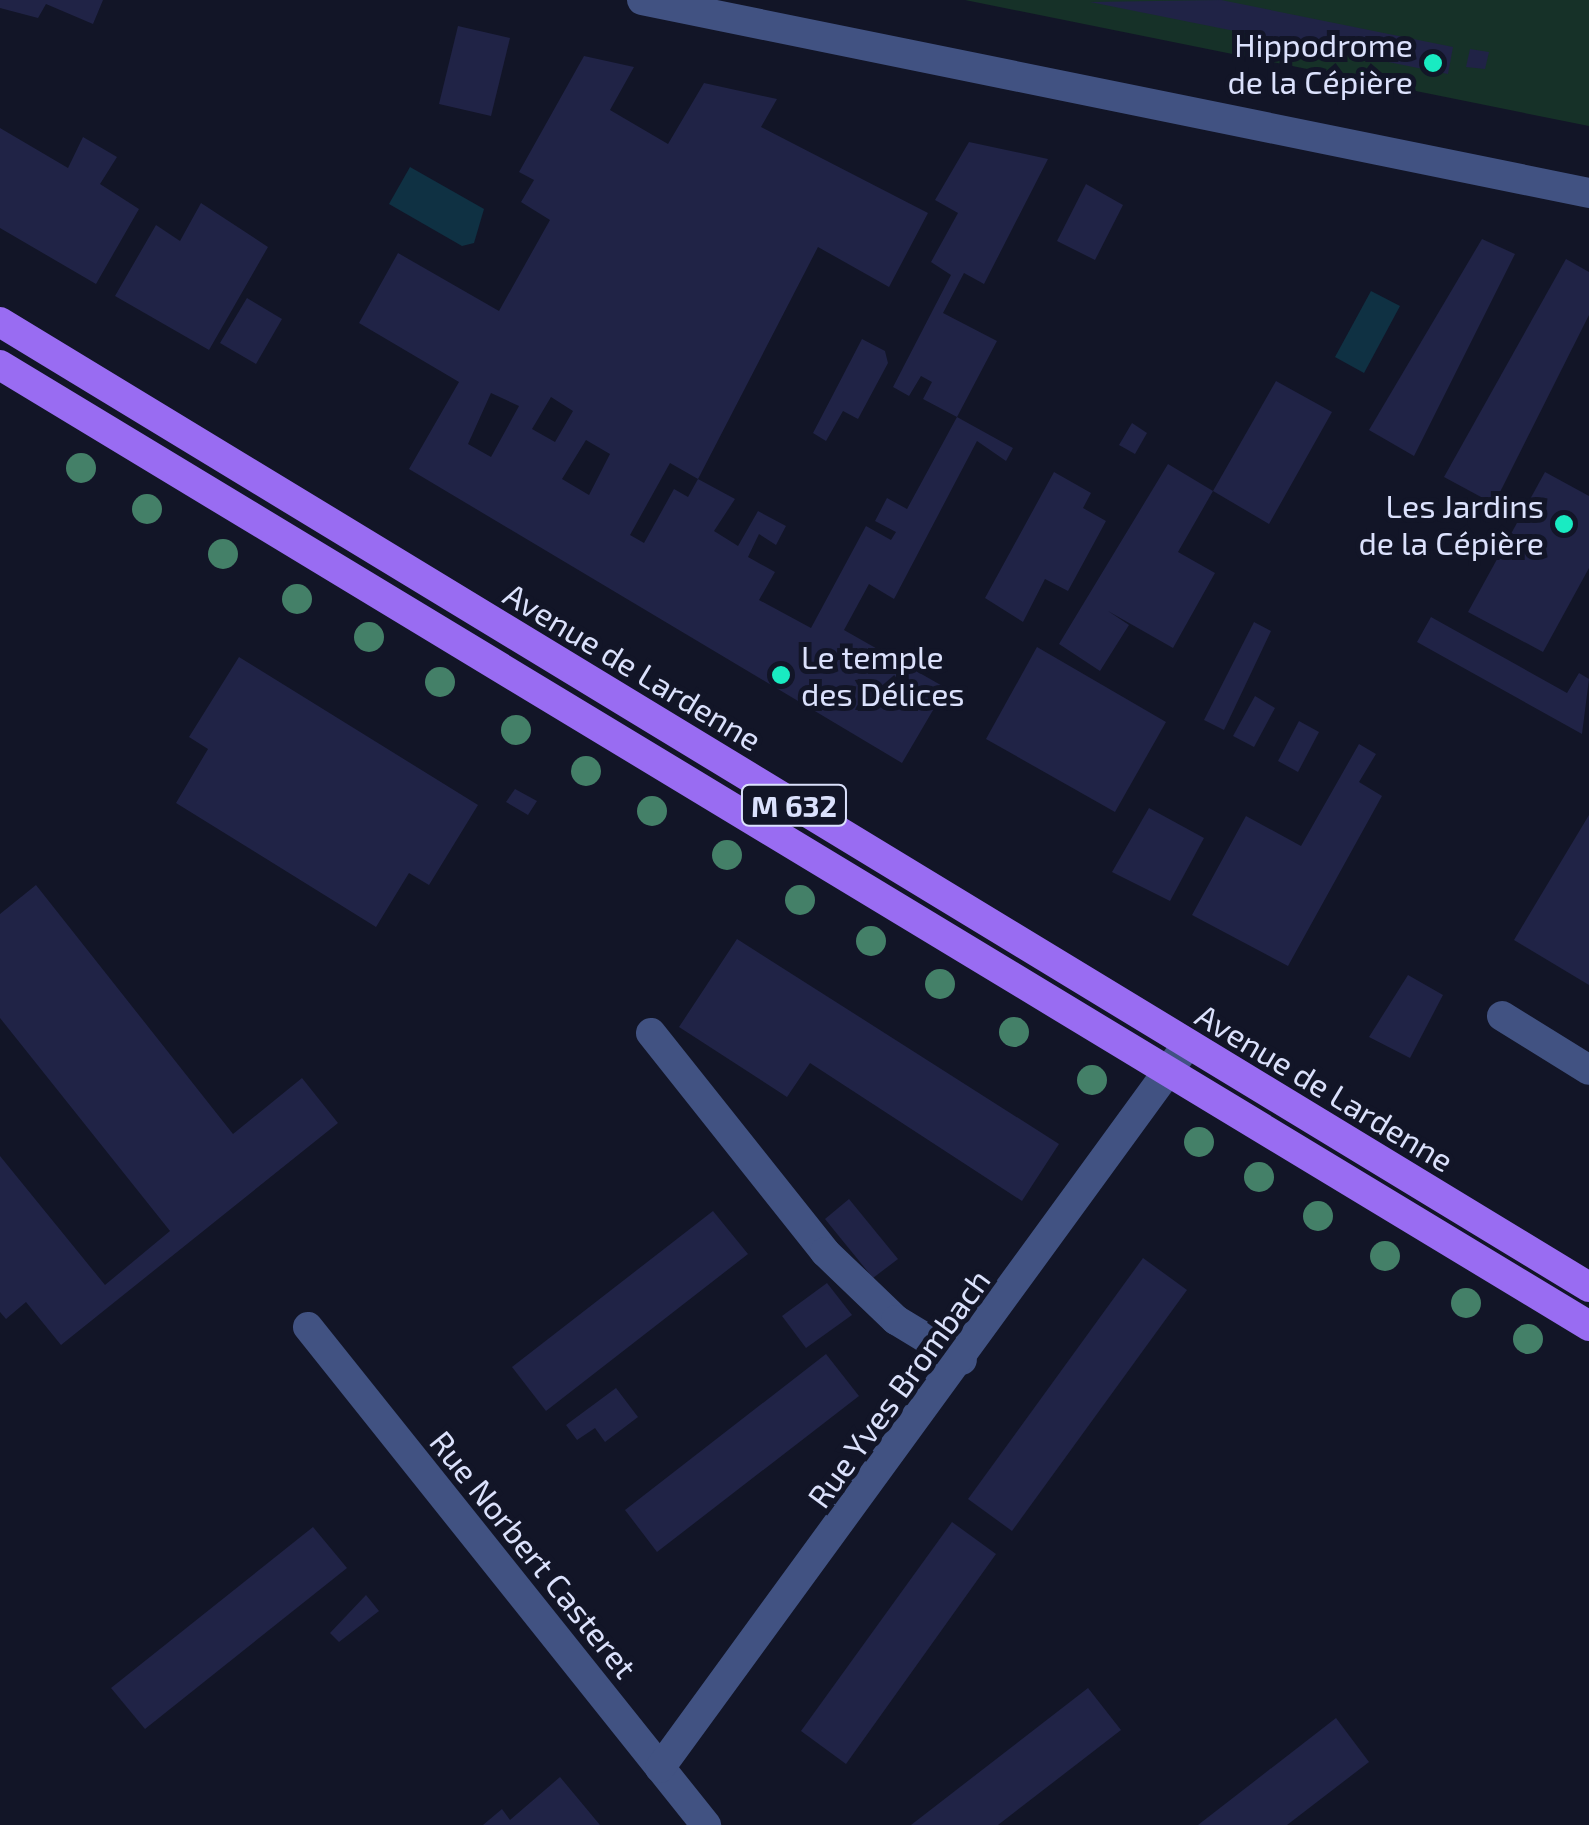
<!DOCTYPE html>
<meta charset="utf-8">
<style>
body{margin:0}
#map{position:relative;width:1589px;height:1825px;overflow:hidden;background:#121527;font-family:"Exo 2",sans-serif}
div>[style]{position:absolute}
.green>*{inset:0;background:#163128}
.water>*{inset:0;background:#0f3143}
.building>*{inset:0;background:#202346}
.minor>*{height:30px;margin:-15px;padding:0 15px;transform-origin:15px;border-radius:15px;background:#415282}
.major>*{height:30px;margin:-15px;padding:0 15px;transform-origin:15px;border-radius:15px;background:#996cf2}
.trees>*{width:30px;height:30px;margin:-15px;border-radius:50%;background:#448068}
.dots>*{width:28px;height:28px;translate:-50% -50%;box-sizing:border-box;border:5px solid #121527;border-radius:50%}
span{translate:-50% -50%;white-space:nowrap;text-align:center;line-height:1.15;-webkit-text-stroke:10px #121527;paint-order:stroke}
.shield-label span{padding:2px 8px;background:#121527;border:2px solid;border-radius:8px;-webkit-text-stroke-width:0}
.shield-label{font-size:30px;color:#dbe1fc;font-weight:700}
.poi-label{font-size:32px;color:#dbe1fc}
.right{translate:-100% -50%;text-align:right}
.left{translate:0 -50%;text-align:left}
.street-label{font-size:32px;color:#dbe1fc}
</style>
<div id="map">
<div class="green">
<i style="clip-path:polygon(965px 0,1589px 0,1589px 126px)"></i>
</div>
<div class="water">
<i style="clip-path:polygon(410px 167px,484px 209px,474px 243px,462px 246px,389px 204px)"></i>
<i style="clip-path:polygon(1371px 291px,1400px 306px,1364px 373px,1335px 357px)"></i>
</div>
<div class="building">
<i style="clip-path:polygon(0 0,103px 0,93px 24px,46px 4px,38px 18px,0 8px)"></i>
<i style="clip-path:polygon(1221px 0,1453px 47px,1448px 74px,1090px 2px)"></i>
<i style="clip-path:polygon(458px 26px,510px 38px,491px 116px,439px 104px)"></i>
<i style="clip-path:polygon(1470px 49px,1489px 52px,1485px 69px,1466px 67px)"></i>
<i style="clip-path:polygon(evenodd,584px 56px,634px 67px,610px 110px,668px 144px,704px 83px,777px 99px,761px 127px,928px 213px,889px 287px,818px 247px,698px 479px,670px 463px,630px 535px,644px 543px,674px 489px,688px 497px,698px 479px,735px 499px,714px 531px,738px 546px,758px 511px,786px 526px,776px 545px,759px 534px,748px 557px,775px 572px,759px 600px,811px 628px,866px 526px,891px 540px,896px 532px,875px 521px,887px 498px,907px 509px,957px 417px,1013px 448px,1006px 461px,977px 441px,894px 599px,869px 584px,844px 630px,946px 688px,902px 763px,409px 469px,459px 382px,359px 323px,398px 253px,499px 311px,550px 220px,521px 202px,534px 180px,519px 172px,584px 56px,491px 393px,519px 406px,491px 457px,468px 444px,491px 393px,584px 56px,551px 397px,573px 411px,555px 442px,532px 429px,551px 397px,584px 56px,586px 440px,610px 454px,589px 495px,562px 479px,586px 440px)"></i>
<i style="clip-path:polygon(0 128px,68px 168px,83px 137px,117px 157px,100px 184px,139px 209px,96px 284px,0 228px)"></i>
<i style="clip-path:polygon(969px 142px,1048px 159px,984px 284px,964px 273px,943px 313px,997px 341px,957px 417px,923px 399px,932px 382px,921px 376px,909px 396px,893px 387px,951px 275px,931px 262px,958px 213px,935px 200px)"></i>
<i style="clip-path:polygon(1086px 184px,1123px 205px,1095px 260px,1057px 241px)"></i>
<i style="clip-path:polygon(201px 203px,268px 247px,209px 350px,115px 296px,156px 225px,180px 241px)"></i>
<i style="clip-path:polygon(1482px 239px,1515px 254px,1414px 456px,1369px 430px)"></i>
<i style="clip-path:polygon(1566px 259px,1589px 272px,1589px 315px,1494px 504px,1444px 477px)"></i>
<i style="clip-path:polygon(247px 298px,282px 319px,256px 364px,220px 343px)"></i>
<i style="clip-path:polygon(862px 339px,885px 351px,888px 363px,858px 419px,843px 411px,826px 441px,813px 433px)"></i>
<i style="clip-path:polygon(1276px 381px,1332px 412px,1269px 524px,1213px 491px)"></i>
<i style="clip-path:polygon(1132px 423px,1147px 433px,1135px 454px,1119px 445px)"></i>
<i style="clip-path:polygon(1168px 464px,1213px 491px,1178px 552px,1215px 573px,1173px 648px,1108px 611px,1129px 625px,1100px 671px,1059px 644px)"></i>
<i style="clip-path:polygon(1054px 472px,1091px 493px,1083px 508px,1106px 521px,1068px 591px,1045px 579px,1023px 622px,985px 598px)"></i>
<i style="clip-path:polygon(1545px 472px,1589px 496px,1589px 568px,1543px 652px,1468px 612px)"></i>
<i style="clip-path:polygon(1431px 617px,1567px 693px,1579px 673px,1589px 679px,1582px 734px,1417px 642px)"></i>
<i style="clip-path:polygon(1254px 622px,1271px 631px,1224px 730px,1204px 720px)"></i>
<i style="clip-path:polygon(1037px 647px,1166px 722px,1115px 812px,986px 739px)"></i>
<i style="clip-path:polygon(239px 657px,478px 805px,429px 885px,409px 873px,376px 927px,176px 803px,208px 749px,189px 737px)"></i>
<i style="clip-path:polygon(1255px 696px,1275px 708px,1254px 747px,1233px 736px)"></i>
<i style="clip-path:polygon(1299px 721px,1319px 732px,1298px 772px,1278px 761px)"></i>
<i style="clip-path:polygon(1359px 744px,1376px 754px,1359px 782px,1382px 796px,1288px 966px,1192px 915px,1246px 816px,1301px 846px)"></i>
<i style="clip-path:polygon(515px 789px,537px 801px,528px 815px,506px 802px)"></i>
<i style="clip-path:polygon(1149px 808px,1204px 838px,1170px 901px,1112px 872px)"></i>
<i style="clip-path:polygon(1589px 815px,1589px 985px,1514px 940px)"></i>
<i style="clip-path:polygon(36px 885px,233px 1134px,302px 1078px,338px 1123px,61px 1345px,26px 1302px,6px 1319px,0 1312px,0 1156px,105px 1285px,170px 1231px,0 1018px,0 914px)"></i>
<i style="clip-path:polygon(737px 939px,1059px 1144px,1022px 1201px,810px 1063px,787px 1097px,679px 1027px)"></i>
<i style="clip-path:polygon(1408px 975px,1443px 995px,1410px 1058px,1369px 1037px)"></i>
<i style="clip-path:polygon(849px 1199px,898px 1259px,873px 1278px,825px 1219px)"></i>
<i style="clip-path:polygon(713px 1211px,748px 1254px,546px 1411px,512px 1367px)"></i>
<i style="clip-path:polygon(1143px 1258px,1187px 1290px,1012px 1531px,968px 1499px)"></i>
<i style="clip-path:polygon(827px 1283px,852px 1315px,806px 1348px,782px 1316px)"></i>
<i style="clip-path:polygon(826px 1354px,859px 1396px,657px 1552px,625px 1510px)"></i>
<i style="clip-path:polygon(616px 1388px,638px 1417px,605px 1442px,595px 1428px,577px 1440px,566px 1425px)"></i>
<i style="clip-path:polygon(952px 1522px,996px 1554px,846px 1764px,801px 1731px)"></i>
<i style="clip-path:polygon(313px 1527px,347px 1568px,145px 1729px,111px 1688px)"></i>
<i style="clip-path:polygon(366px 1595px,379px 1611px,339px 1642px,330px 1633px)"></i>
<i style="clip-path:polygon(1088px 1688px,1121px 1730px,998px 1825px,911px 1825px)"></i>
<i style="clip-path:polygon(1336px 1718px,1369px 1762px,1287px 1825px,1198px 1825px)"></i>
<i style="clip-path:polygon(560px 1777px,600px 1825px,483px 1825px,502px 1809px,510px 1820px)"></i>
</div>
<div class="minor">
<i style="left:642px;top:0;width:966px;rotate:11.52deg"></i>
<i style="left:1502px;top:1016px;width:102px;rotate:31.8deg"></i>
<i style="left:651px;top:1033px;width:280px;rotate:51.5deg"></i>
<i style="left:825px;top:1252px;width:98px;rotate:43.8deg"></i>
<i style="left:896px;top:1320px;width:77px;rotate:31.2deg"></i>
<i style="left:308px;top:1327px;width:638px;rotate:51.37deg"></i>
<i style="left:660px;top:1768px;width:895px;rotate:-53.91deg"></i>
</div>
<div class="major">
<i style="left:0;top:322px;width:1859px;rotate:31.27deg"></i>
<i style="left:0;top:365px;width:1857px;rotate:31.16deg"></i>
</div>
<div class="trees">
<i style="left:81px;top:468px"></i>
<i style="left:147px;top:509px"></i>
<i style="left:223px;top:554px"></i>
<i style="left:297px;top:599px"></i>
<i style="left:369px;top:637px"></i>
<i style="left:440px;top:682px"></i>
<i style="left:516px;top:730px"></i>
<i style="left:586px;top:771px"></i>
<i style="left:652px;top:811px"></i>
<i style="left:727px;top:855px"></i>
<i style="left:800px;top:900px"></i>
<i style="left:871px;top:941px"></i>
<i style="left:940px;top:984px"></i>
<i style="left:1014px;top:1032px"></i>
<i style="left:1092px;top:1080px"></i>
<i style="left:1199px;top:1142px"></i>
<i style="left:1259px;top:1177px"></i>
<i style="left:1318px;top:1216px"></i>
<i style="left:1385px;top:1256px"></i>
<i style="left:1466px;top:1303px"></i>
<i style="left:1528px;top:1339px"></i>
</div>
<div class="dots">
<i style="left:1433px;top:63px;background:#19ebc2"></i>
<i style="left:1564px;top:524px;background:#19ebc2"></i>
<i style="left:781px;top:675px;background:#19ebc2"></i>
</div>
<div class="shield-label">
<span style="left:794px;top:805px">M 632</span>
</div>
<div class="poi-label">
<span class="right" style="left:1413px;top:63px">Hippodrome<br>de la Cépière</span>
<span class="right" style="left:1544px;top:524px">Les Jardins<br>de la Cépière</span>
<span class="left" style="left:801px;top:675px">Le temple<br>des Délices</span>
</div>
<div class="street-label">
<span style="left:633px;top:666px;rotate:31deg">Avenue de Lardenne</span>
<span style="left:1325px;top:1087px;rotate:31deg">Avenue de Lardenne</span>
<span style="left:898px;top:1388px;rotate:-54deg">Rue Yves Brombach</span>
<span style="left:534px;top:1554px;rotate:51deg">Rue Norbert Casteret</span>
</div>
</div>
